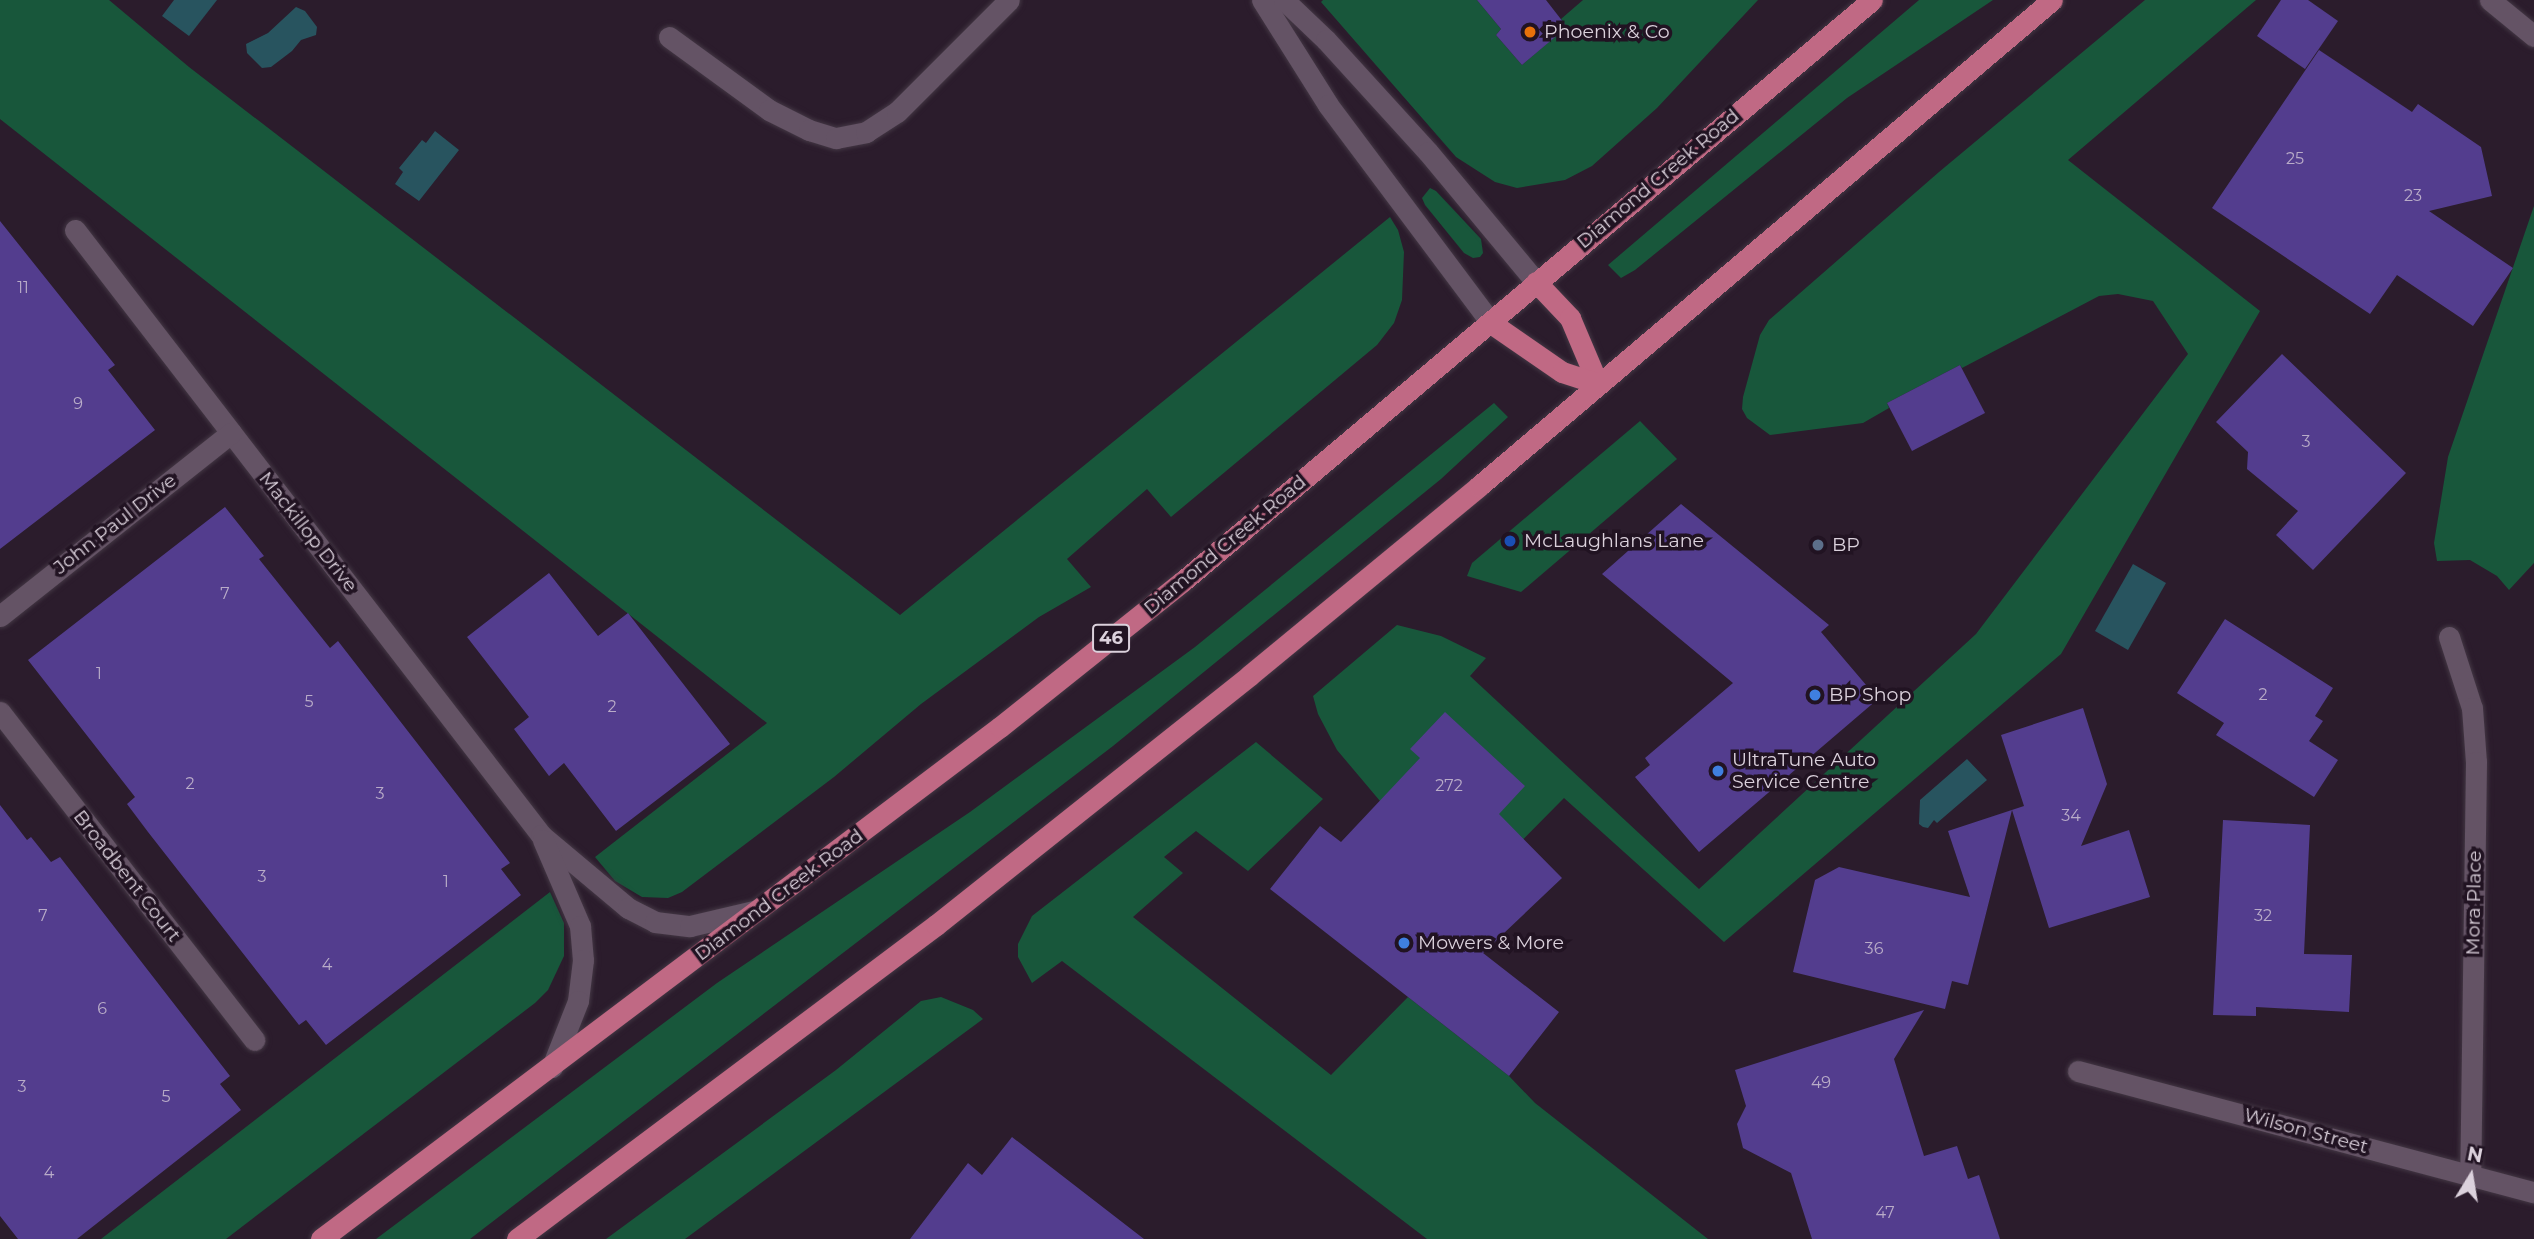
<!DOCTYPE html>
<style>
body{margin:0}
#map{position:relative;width:2534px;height:1239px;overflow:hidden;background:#2b1c2c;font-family:Montserrat,sans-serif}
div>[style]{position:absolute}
.green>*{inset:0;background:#18573b}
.water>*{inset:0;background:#28545f}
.building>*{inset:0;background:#533d8e}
.roads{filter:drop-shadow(0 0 2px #433744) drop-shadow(0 0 2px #433744)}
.lane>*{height:21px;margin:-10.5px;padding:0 10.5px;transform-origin:10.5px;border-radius:10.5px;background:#645365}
.street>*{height:21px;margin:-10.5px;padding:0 10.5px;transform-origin:10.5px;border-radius:10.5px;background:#645365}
.primary>*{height:21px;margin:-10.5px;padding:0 10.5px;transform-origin:10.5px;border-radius:10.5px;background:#c06984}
.dots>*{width:19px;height:19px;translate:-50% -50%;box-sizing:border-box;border:4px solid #211322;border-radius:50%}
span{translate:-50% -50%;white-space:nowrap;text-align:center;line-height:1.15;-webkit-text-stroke:7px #211322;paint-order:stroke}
.number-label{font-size:16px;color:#b9acc8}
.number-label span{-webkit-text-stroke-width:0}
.shield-label span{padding:2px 5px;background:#211322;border:2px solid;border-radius:5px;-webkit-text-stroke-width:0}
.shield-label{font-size:18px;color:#dbd1dc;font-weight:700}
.poi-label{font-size:19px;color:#dbd1dc}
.left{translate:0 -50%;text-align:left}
.street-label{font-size:19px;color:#dbd1dc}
.north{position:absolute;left:2436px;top:1141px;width:70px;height:70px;-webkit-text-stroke:5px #211322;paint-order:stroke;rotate:11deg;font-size:19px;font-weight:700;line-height:28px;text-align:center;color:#dbd1dc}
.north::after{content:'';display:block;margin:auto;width:24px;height:32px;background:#dbd1dc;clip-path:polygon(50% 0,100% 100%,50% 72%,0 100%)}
</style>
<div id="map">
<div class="green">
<i style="clip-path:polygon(0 0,109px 0,189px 67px,900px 615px,1390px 217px,1398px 230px,1404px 252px,1402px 300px,1394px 323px,1377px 345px,1171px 517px,1147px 489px,1067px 559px,1091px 587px,1039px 617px,921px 704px,834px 777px,682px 892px,668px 898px,642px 897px,615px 881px,595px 857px,767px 723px,0 119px)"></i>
<i style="clip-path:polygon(1323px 0,1477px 0,1501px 29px,1496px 35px,1522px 65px,1566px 27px,1561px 19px,1583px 0,1758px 0,1657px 108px,1592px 166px,1565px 180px,1517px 188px,1495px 182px,1456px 157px,1321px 2px)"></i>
<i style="clip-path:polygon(1919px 0,1993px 0,1847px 98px,1635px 270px,1621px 278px,1608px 265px)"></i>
<i style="clip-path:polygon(2145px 0,2256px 0,2068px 160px,2260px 311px,2061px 654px,1724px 942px,1564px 798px,1481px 882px,1380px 801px,1337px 750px,1318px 714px,1313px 696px,1397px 625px,1441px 636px,1486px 658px,1470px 676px,1699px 889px,1976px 634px,2188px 354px,2153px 301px,2118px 294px,2099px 296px,1962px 368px,1960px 365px,1887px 403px,1889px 408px,1863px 423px,1770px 435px,1747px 418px,1742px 409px,1743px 397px,1760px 335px,1769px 320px,1939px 172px)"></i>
<i style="clip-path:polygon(1430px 188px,1436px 191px,1481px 239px,1483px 253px,1480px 257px,1473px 258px,1464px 253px,1425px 205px,1422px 198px)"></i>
<i style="clip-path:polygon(2534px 206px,2534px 563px,2509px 590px,2497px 576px,2470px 560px,2437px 561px,2434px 543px,2448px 457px)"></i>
<i style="clip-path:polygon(1494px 403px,1508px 417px,1441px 479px,1113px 746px,470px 1239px,376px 1239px,717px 983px,970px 812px,1195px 647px)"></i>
<i style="clip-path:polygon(1640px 421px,1677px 459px,1521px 592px,1467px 576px,1472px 563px)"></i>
<i style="clip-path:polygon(1256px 742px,1323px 799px,1248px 871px,1196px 831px,1164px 857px,1183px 873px,1133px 917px,1331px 1075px,1408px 997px,1509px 1076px,1535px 1103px,1708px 1239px,1427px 1239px,1062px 961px,1032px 983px,1018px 957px,1018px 944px,1032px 916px)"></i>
<i style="clip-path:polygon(550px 892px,564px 923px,564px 956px,548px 990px,535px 1003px,226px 1239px,101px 1239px)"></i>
<i style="clip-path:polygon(941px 997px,973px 1010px,983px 1019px,685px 1239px,606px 1239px,836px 1070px,921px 1001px)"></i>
</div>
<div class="water">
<i style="clip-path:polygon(174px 0,217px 0,189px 36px,162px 16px)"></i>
<i style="clip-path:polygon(296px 7px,305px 11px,317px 27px,316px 35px,301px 40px,292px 51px,271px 67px,262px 68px,247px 53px,246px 44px,268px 33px)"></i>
<i style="clip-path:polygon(435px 131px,459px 150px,419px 201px,395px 184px,403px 172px,399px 168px,422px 140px,426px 143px)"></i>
<i style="clip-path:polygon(2133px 564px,2166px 583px,2128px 650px,2095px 631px)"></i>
<i style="clip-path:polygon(1967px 759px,1987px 780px,1937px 823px,1934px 820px,1928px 828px,1923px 827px,1919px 824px,1920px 800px)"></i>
</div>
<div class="building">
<i style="clip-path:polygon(1477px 0,1546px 0,1567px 27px,1522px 65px,1496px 35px,1501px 29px)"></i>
<i style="clip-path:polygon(2281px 0,2308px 0,2338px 21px,2305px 69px,2257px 36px)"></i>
<i style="clip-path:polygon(2319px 50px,2412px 112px,2418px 104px,2481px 147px,2492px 196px,2429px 211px,2513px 268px,2473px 326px,2397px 275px,2370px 314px,2212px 208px)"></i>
<i style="clip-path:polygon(0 221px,115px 365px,108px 370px,155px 430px,0 549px)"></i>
<i style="clip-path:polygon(2282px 354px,2406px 473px,2313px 570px,2276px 535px,2298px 511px,2247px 469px,2248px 452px,2216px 422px)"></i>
<i style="clip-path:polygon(1960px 365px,1985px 413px,1912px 451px,1887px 403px)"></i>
<i style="clip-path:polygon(1681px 504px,1829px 625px,1821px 632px,1878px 699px,1699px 852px,1635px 777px,1650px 765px,1645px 758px,1733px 683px,1602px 574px)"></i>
<i style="clip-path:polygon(225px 507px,264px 556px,259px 559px,330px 648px,338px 641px,510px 863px,501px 869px,521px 895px,326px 1045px,306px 1020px,299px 1025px,148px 832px,127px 804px,135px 797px,28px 660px)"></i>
<i style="clip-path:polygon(549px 573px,598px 636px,628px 613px,730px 744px,616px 831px,564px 763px,549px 776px,514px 729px,529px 717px,467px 637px)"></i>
<i style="clip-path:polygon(2225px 619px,2333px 688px,2315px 716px,2323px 721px,2309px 741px,2338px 760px,2314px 797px,2216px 735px,2224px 723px,2177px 693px)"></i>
<i style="clip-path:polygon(2083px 708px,2107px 784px,2081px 846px,2129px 830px,2150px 897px,2049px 928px,2012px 810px,1968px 985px,1952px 981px,1945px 1009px,1793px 972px,1815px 880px,1839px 867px,1970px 897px,1948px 831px,2024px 806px,2001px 735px)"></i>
<i style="clip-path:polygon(1445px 712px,1525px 786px,1499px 814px,1562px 878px,1483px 953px,1559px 1012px,1509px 1076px,1270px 889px,1320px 826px,1341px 842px,1420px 758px,1410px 749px)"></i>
<i style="clip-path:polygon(0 805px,27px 840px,31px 837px,51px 862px,60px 857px,230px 1076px,220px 1084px,241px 1110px,77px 1239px,18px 1239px,0 1216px)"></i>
<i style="clip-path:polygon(2223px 820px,2310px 825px,2304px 954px,2352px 955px,2349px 1012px,2256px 1007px,2256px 1016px,2213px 1015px)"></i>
<i style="clip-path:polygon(1924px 1010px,1894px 1059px,1924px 1156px,1957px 1146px,1968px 1179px,1979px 1175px,2000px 1239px,1812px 1239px,1791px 1173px,1743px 1148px,1737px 1124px,1746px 1106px,1735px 1070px)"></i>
<i style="clip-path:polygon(1012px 1137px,1144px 1239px,910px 1239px,968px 1163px,982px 1175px)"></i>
</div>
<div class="roads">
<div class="lane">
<i style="left:2490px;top:0;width:57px;rotate:39.3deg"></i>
<i style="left:75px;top:230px;width:764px;rotate:52.39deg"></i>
<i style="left:541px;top:835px;width:114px;rotate:40deg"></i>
<i style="left:628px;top:908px;width:30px;rotate:27deg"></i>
<i style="left:655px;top:922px;width:35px;rotate:7deg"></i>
<i style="left:690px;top:926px;width:70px;rotate:-13.2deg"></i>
<i style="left:0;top:616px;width:295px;rotate:-38.4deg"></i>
<i style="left:0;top:712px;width:415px;rotate:52.2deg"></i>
<i style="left:543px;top:840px;width:94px;rotate:66.7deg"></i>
<i style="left:580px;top:926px;width:34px;rotate:85deg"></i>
<i style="left:583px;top:960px;width:41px;rotate:97deg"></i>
<i style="left:578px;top:1001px;width:71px;rotate:111.5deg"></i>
</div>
<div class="street">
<i style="left:1262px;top:0;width:124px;rotate:57.8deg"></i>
<i style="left:1328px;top:105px;width:272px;rotate:53.2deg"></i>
<i style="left:1284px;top:0;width:58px;rotate:43.6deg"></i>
<i style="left:1326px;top:40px;width:151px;rotate:47.7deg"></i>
<i style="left:1428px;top:152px;width:169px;rotate:50.3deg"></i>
<i style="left:669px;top:37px;width:124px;rotate:36.1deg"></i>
<i style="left:769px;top:110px;width:45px;rotate:26.6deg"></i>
<i style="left:809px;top:130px;width:28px;rotate:17deg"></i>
<i style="left:836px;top:138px;width:31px;rotate:-11deg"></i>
<i style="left:866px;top:132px;width:37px;rotate:-33deg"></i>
<i style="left:897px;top:112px;width:158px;rotate:-45deg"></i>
<i style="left:2449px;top:637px;width:75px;rotate:72.1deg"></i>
<i style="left:2472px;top:708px;width:54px;rotate:85.8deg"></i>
<i style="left:2476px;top:762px;width:411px;rotate:90.8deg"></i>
<i style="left:2078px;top:1071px;width:472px;rotate:14.9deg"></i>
</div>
<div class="primary">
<i style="left:1536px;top:282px;width:50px;rotate:46.6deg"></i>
<i style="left:1570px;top:318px;width:72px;rotate:67deg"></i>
<i style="left:1491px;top:323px;width:86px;rotate:34.6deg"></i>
<i style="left:1562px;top:372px;width:38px;rotate:18deg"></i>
<i style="left:321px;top:1239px;width:850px;rotate:-37.02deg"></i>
<i style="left:1000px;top:727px;width:234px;rotate:-38.6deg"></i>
<i style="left:1183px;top:581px;width:901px;rotate:-40.14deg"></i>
<i style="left:517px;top:1239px;width:524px;rotate:-36.85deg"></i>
<i style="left:936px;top:925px;width:401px;rotate:-38.5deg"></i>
<i style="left:1250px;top:675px;width:297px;rotate:-39.5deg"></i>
<i style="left:1479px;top:486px;width:751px;rotate:-40.3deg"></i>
</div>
</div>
<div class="dots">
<i style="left:1530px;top:32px;background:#e8710a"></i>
<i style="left:1510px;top:541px;background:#1a4fb4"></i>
<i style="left:1818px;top:545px;background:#5c6f8a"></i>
<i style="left:1815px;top:695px;background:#3f7fe0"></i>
<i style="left:1718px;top:771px;background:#3f7fe0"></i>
<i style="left:1404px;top:943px;background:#3f7fe0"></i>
</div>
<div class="number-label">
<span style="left:2295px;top:159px">25</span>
<span style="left:2413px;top:196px">23</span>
<span style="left:23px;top:288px">11</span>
<span style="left:78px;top:404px">9</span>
<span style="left:2306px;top:442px">3</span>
<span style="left:225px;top:594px">7</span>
<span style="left:99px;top:674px">1</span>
<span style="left:2263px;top:695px">2</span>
<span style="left:309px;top:702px">5</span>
<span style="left:612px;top:707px">2</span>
<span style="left:190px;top:784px">2</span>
<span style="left:1449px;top:786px">272</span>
<span style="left:380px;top:794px">3</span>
<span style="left:2071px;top:816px">34</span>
<span style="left:262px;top:877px">3</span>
<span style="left:446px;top:882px">1</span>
<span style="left:43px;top:916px">7</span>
<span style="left:2263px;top:916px">32</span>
<span style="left:1874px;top:949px">36</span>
<span style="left:327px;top:965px">4</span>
<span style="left:102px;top:1009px">6</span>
<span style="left:1821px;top:1083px">49</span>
<span style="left:22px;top:1087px">3</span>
<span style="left:166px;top:1097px">5</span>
<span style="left:49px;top:1173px">4</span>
<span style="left:1885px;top:1213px">47</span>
</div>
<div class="shield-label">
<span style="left:1111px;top:638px">46</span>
</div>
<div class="poi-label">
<span class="left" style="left:1544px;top:32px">Phoenix &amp; Co</span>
<span class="left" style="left:1524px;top:541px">McLaughlans Lane</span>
<span class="left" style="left:1832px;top:545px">BP</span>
<span class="left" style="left:1829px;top:695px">BP Shop</span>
<span class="left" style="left:1732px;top:771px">UltraTune Auto<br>Service Centre</span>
<span class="left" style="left:1418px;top:943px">Mowers &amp; More</span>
</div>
<div class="street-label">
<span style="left:1658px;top:179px;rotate:-40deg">Diamond Creek Road</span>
<span style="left:115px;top:524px;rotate:-38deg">John Paul Drive</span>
<span style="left:308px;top:532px;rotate:52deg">Mackillop Drive</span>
<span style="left:1225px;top:545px;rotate:-40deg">Diamond Creek Road</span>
<span style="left:127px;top:876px;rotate:52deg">Broadbent Court</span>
<span style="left:779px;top:895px;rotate:-37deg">Diamond Creek Road</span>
<span style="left:2474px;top:903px;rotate:-89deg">Mora Place</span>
<span style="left:2306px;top:1131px;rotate:15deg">Wilson Street</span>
</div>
<div class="north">N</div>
</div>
